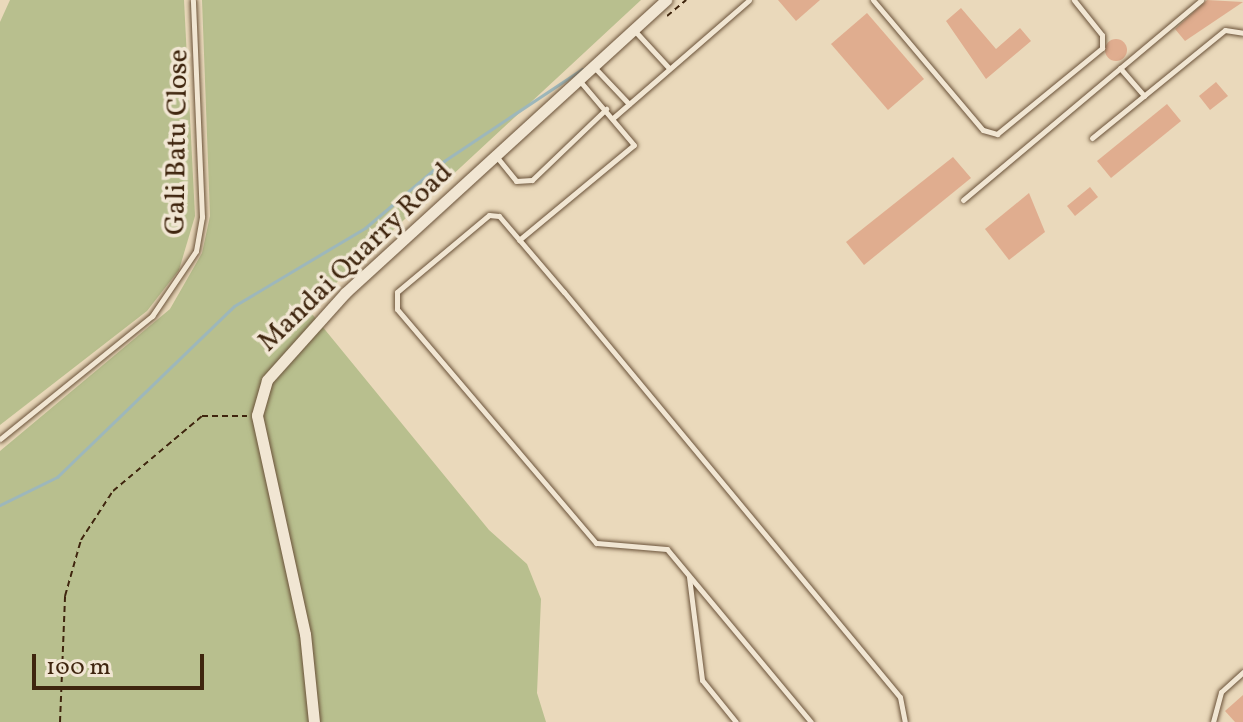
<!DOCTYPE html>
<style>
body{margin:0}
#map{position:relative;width:1243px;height:722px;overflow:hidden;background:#ead9bb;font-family:Vollkorn,serif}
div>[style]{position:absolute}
.green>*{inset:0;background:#b8bf8e}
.stream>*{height:3px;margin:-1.5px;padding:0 1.5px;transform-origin:1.5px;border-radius:1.5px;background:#9db7bb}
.building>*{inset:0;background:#e0ad8f}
.round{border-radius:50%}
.path>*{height:2px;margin-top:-1px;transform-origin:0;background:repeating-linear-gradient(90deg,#3f250e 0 6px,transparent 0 10px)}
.roads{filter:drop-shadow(0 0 2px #6a5239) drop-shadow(0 0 2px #6a5239)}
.service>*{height:5px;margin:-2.5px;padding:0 2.5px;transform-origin:2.5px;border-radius:2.5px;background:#f1e6d3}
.minor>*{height:11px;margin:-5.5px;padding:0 5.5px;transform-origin:5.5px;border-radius:5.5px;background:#f1e6d3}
span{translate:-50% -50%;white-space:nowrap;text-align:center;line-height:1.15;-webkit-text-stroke:7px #f1e6d3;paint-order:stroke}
.street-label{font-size:28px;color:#3f250e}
.scale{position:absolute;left:32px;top:654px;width:172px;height:36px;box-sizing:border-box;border:4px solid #3f250e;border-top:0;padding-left:10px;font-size:24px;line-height:28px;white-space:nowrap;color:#3f250e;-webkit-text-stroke:6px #f1e6d3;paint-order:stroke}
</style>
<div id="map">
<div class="green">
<i style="clip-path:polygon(10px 0,184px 0,195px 216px,179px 270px,147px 311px,0 425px,0 22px)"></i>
<i style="clip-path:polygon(202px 0,641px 0,308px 309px,489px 530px,527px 564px,541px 599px,537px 693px,546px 722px,0 722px,0 451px,170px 309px,202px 253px,210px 216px)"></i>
</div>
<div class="stream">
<i style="left:0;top:505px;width:64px;rotate:-26.2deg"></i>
<i style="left:57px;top:477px;width:246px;rotate:-44deg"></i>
<i style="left:234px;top:306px;width:152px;rotate:-30.8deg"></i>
<i style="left:365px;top:228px;width:104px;rotate:-40.3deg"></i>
<i style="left:444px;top:161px;width:166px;rotate:-33.7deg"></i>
</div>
<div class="building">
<i style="clip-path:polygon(778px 0,820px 0,796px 21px)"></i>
<i style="clip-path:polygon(1207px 0,1243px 2px,1185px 41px,1175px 29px)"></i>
<i style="clip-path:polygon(961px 8px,996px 49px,1020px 28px,1031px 41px,986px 79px,946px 21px)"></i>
<i style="clip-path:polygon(867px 13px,924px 79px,888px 110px,831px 44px)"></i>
<i class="round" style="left:1105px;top:39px;width:22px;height:22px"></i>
<i style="clip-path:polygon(1216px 82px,1228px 96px,1210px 110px,1199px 96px)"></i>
<i style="clip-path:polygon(1167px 104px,1181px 121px,1111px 178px,1097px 161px)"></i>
<i style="clip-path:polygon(953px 157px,971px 178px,864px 265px,846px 242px)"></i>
<i style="clip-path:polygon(1090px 187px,1098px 197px,1075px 216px,1067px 206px)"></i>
<i style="clip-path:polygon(1029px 193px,1045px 232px,1009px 260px,985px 229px)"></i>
<i style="clip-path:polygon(1243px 695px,1243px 722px,1235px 722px,1225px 711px)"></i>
</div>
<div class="path">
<i style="left:667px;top:16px;width:25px;rotate:-40deg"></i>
<i style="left:60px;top:722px;width:126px;rotate:-87.7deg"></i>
<i style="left:65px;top:596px;width:58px;rotate:-74.1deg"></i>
<i style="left:81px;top:540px;width:59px;rotate:-56.9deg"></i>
<i style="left:113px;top:491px;width:116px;rotate:-40.1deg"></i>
<i style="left:202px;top:416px;width:45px"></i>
</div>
<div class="roads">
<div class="service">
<i style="left:873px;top:0;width:170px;rotate:49.8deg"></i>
<i style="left:983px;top:130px;width:15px;rotate:16deg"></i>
<i style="left:997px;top:134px;width:136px;rotate:-39.3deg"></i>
<i style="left:1102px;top:48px;width:13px;rotate:-90deg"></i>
<i style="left:1102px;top:35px;width:45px;rotate:-128.7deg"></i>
<i style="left:634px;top:30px;width:52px;rotate:47.4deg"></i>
<i style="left:594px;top:67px;width:51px;rotate:46.6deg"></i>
<i style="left:1120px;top:68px;width:37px;rotate:49deg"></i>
<i style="left:613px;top:118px;width:180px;rotate:-40.9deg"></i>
<i style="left:1092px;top:138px;width:171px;rotate:-39.1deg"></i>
<i style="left:1225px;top:30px;width:18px;rotate:9deg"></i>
<i style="left:496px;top:156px;width:32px;rotate:51deg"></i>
<i style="left:516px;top:181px;width:16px;rotate:-4deg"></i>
<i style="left:532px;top:180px;width:103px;rotate:-43.8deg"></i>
<i style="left:963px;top:200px;width:311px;rotate:-40deg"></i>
<i style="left:519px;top:240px;width:149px;rotate:-39.6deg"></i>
<i style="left:634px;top:145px;width:85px;rotate:-130.2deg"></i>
<i style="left:0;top:439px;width:196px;rotate:-39deg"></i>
<i style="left:152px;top:316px;width:78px;rotate:-55.9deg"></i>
<i style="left:196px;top:251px;width:35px;rotate:-80deg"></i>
<i style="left:202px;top:217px;width:217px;rotate:-92.4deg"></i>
<i style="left:689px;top:577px;width:104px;rotate:82.8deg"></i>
<i style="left:702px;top:680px;width:54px;rotate:51deg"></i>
<i style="left:811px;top:722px;width:225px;rotate:-129.8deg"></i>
<i style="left:667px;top:549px;width:71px;rotate:-175.2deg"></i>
<i style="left:596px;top:543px;width:307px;rotate:-130.4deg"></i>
<i style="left:397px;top:309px;width:17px;rotate:-90deg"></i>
<i style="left:397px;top:292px;width:120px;rotate:-39.9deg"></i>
<i style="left:489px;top:215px;width:10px;rotate:6deg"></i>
<i style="left:499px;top:216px;width:100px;rotate:49.5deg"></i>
<i style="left:564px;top:292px;width:526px;rotate:50.32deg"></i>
<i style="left:900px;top:697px;width:25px;rotate:79deg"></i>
<i style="left:1213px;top:722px;width:31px;rotate:-75deg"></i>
<i style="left:1221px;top:692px;width:30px;rotate:-42deg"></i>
</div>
<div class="minor">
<i style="left:314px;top:722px;width:88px;rotate:-95.8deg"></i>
<i style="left:305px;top:634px;width:224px;rotate:-102.4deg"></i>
<i style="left:257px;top:415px;width:36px;rotate:-74deg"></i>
<i style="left:267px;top:380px;width:117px;rotate:-48.1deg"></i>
<i style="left:345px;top:293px;width:435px;rotate:-42.4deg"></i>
</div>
</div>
<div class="street-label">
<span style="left:178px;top:142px;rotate:-89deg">Gali Batu Close</span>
<span style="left:356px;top:258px;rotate:-44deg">Mandai Quarry Road</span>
</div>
<div class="scale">100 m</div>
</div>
